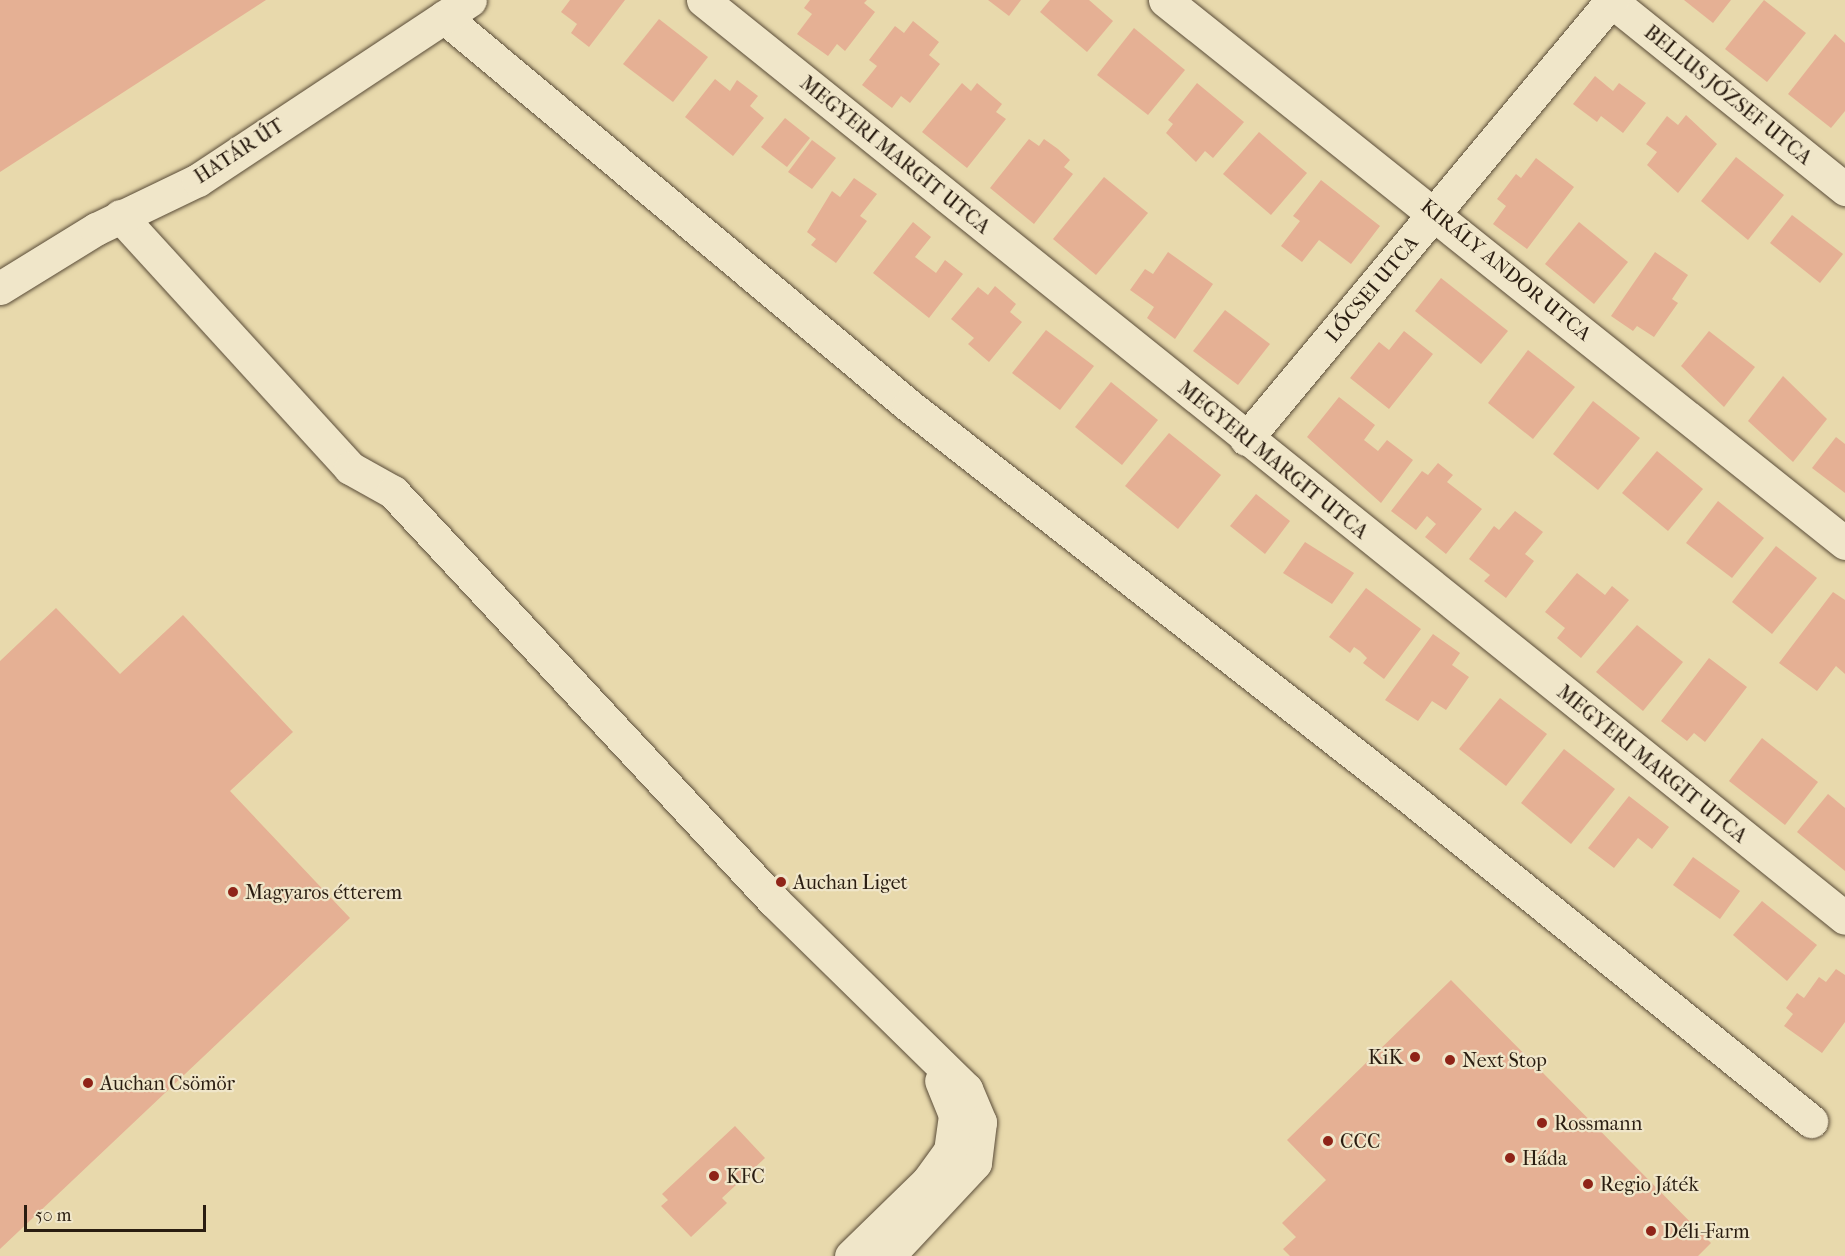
<!DOCTYPE html>
<meta charset="utf-8">
<style>
body{margin:0}
#map{position:relative;width:1845px;height:1256px;overflow:hidden;background:#e8d9ac;font-family:"IM FELL French Canon",serif}
div>[style]{position:absolute}
.building>*{inset:0;background:#e5b094}
.roads{filter:drop-shadow(0 0 2px #5a4c38) drop-shadow(0 0 2px #5a4c38)}
.minor>*{height:33px;margin:-16.5px;padding:0 16.5px;transform-origin:16.5px;border-radius:16.5px;background:#f0e6c9}
.dots>*{width:16px;height:16px;translate:-50% -50%;box-sizing:border-box;border:3px solid #f0e6c9;border-radius:50%}
span{translate:-50% -50%;white-space:nowrap;text-align:center;line-height:1.15;-webkit-text-stroke:4.5px #f0e6c9;paint-order:stroke}
.street-label{font-size:20px;color:#2a1d11}
.poi-label{font-size:20px;color:#2a1d11}
.left{translate:0 -50%;text-align:left}
.right{translate:-100% -50%;text-align:right}
.scale{position:absolute;left:24px;top:1205px;width:182px;height:27px;box-sizing:border-box;border:3px solid #2a1d11;border-top:0;padding-left:8px;font-size:18px;line-height:21px;white-space:nowrap;color:#2a1d11;-webkit-text-stroke:4px #f0e6c9;paint-order:stroke}
</style>
<div id="map">
<div class="building">
<i style="clip-path:polygon(0 0,266px 0,0 172px)"></i>
<i style="clip-path:polygon(570px 0,625px 0,589px 47px,571px 33px,577px 24px,561px 12px)"></i>
<i style="clip-path:polygon(810px 0,867px 0,864px 3px,875px 12px,845px 51px,837px 44px,828px 56px,797px 34px,812px 14px,804px 8px)"></i>
<i style="clip-path:polygon(988px 0,1021px 0,1009px 16px)"></i>
<i style="clip-path:polygon(1050px 0,1089px 0,1113px 21px,1087px 52px,1040px 12px)"></i>
<i style="clip-path:polygon(1684px 0,1731px 0,1713px 23px)"></i>
<i style="clip-path:polygon(1764px 0,1806px 33px,1767px 82px,1725px 49px)"></i>
<i style="clip-path:polygon(659px 19px,708px 57px,673px 102px,623px 64px)"></i>
<i style="clip-path:polygon(913px 21px,939px 42px,929px 55px,940px 64px,910px 103px,901px 96px,892px 108px,862px 85px,877px 66px,869px 60px,895px 26px,904px 33px)"></i>
<i style="clip-path:polygon(1134px 28px,1185px 70px,1148px 115px,1097px 75px)"></i>
<i style="clip-path:polygon(1835px 34px,1845px 43px,1845px 111px,1831px 128px,1788px 94px)"></i>
<i style="clip-path:polygon(1595px 76px,1613px 91px,1619px 83px,1646px 103px,1623px 133px,1601px 116px,1597px 122px,1573px 104px)"></i>
<i style="clip-path:polygon(715px 79px,730px 91px,737px 80px,758px 96px,750px 106px,764px 118px,733px 156px,685px 117px)"></i>
<i style="clip-path:polygon(962px 83px,971px 91px,977px 83px,990px 94px,1002px 104px,996px 112px,1006px 119px,967px 168px,922px 132px)"></i>
<i style="clip-path:polygon(1197px 83px,1244px 122px,1213px 158px,1205px 151px,1196px 162px,1166px 133px,1173px 124px,1168px 120px)"></i>
<i style="clip-path:polygon(1686px 115px,1717px 144px,1678px 193px,1647px 165px,1657px 152px,1646px 144px,1667px 116px,1678px 125px)"></i>
<i style="clip-path:polygon(785px 118px,810px 138px,787px 167px,761px 147px)"></i>
<i style="clip-path:polygon(1259px 132px,1307px 173px,1271px 215px,1223px 174px)"></i>
<i style="clip-path:polygon(1029px 139px,1039px 146px,1044px 139px,1058px 149px,1070px 160px,1064px 167px,1073px 174px,1034px 224px,990px 188px)"></i>
<i style="clip-path:polygon(812px 140px,836px 158px,812px 189px,788px 172px)"></i>
<i style="clip-path:polygon(1736px 157px,1784px 195px,1748px 240px,1701px 201px)"></i>
<i style="clip-path:polygon(1536px 158px,1574px 187px,1527px 249px,1493px 224px,1506px 206px,1497px 199px,1516px 174px,1521px 178px)"></i>
<i style="clip-path:polygon(1104px 177px,1148px 213px,1096px 275px,1053px 239px)"></i>
<i style="clip-path:polygon(854px 178px,877px 194px,860px 216px,867px 221px,836px 263px,811px 245px,816px 239px,807px 232px,832px 191px,840px 197px)"></i>
<i style="clip-path:polygon(1321px 180px,1380px 226px,1351px 264px,1319px 240px,1302px 262px,1281px 246px,1300px 221px,1293px 216px)"></i>
<i style="clip-path:polygon(1792px 215px,1843px 254px,1820px 283px,1770px 243px)"></i>
<i style="clip-path:polygon(913px 222px,931px 237px,915px 257px,936px 273px,945px 260px,963px 274px,929px 318px,873px 273px)"></i>
<i style="clip-path:polygon(1579px 222px,1628px 262px,1594px 304px,1545px 264px)"></i>
<i style="clip-path:polygon(1168px 252px,1213px 284px,1175px 339px,1147px 318px,1154px 307px,1130px 290px,1145px 269px,1153px 274px)"></i>
<i style="clip-path:polygon(1655px 252px,1688px 275px,1672px 299px,1678px 303px,1654px 337px,1637px 326px,1633px 331px,1611px 316px)"></i>
<i style="clip-path:polygon(1441px 278px,1508px 331px,1481px 364px,1415px 311px)"></i>
<i style="clip-path:polygon(995px 286px,1016px 304px,1010px 312px,1022px 322px,989px 362px,968px 344px,974px 338px,951px 319px,978px 287px,988px 295px)"></i>
<i style="clip-path:polygon(1225px 310px,1270px 344px,1238px 385px,1193px 351px)"></i>
<i style="clip-path:polygon(1046px 330px,1094px 366px,1060px 410px,1012px 373px)"></i>
<i style="clip-path:polygon(1404px 331px,1433px 354px,1389px 409px,1350px 378px,1379px 342px,1389px 350px)"></i>
<i style="clip-path:polygon(1709px 331px,1755px 367px,1724px 407px,1681px 366px)"></i>
<i style="clip-path:polygon(1528px 350px,1575px 387px,1533px 439px,1488px 403px)"></i>
<i style="clip-path:polygon(1783px 376px,1827px 419px,1793px 462px,1748px 421px)"></i>
<i style="clip-path:polygon(1111px 382px,1158px 420px,1122px 465px,1075px 427px)"></i>
<i style="clip-path:polygon(1339px 397px,1375px 425px,1364px 440px,1378px 451px,1387px 440px,1413px 460px,1381px 503px,1307px 437px)"></i>
<i style="clip-path:polygon(1593px 401px,1640px 438px,1598px 490px,1553px 454px)"></i>
<i style="clip-path:polygon(1169px 433px,1221px 475px,1178px 529px,1125px 486px)"></i>
<i style="clip-path:polygon(1836px 437px,1845px 444px,1845px 493px,1812px 468px)"></i>
<i style="clip-path:polygon(1657px 451px,1703px 489px,1668px 531px,1622px 493px)"></i>
<i style="clip-path:polygon(1438px 463px,1453px 475px,1447px 482px,1482px 509px,1446px 554px,1425px 537px,1436px 524px,1427px 516px,1416px 530px,1391px 511px,1422px 471px,1428px 475px)"></i>
<i style="clip-path:polygon(1256px 494px,1290px 521px,1265px 554px,1230px 526px)"></i>
<i style="clip-path:polygon(1718px 501px,1764px 538px,1732px 578px,1686px 543px)"></i>
<i style="clip-path:polygon(1515px 511px,1543px 532px,1525px 554px,1534px 561px,1506px 598px,1484px 581px,1490px 575px,1469px 559px,1494px 526px,1499px 530px)"></i>
<i style="clip-path:polygon(1305px 542px,1354px 573px,1332px 604px,1283px 573px)"></i>
<i style="clip-path:polygon(1776px 546px,1817px 578px,1772px 634px,1732px 602px)"></i>
<i style="clip-path:polygon(1577px 573px,1605px 595px,1612px 586px,1629px 600px,1581px 658px,1557px 638px,1565px 628px,1545px 612px)"></i>
<i style="clip-path:polygon(1366px 588px,1421px 629px,1384px 679px,1363px 663px,1367px 658px,1360px 651px,1354px 647px,1350px 653px,1329px 637px)"></i>
<i style="clip-path:polygon(1833px 592px,1845px 600px,1845px 674px,1836px 666px,1817px 691px,1779px 663px)"></i>
<i style="clip-path:polygon(56px 608px,120px 674px,183px 615px,293px 732px,230px 791px,350px 918px,0 1249px,0 661px)"></i>
<i style="clip-path:polygon(1637px 625px,1683px 662px,1643px 711px,1596px 672px)"></i>
<i style="clip-path:polygon(1433px 634px,1460px 653px,1452px 665px,1469px 677px,1446px 710px,1432px 701px,1418px 721px,1385px 700px)"></i>
<i style="clip-path:polygon(1709px 658px,1747px 687px,1705px 742px,1694px 733px,1687px 741px,1661px 721px)"></i>
<i style="clip-path:polygon(1500px 698px,1547px 734px,1506px 786px,1459px 749px)"></i>
<i style="clip-path:polygon(1762px 738px,1818px 782px,1785px 825px,1729px 781px)"></i>
<i style="clip-path:polygon(1564px 749px,1615px 789px,1571px 844px,1521px 803px)"></i>
<i style="clip-path:polygon(1828px 794px,1845px 808px,1845px 871px,1797px 832px)"></i>
<i style="clip-path:polygon(1629px 796px,1669px 827px,1652px 849px,1638px 838px,1614px 868px,1588px 848px)"></i>
<i style="clip-path:polygon(1693px 857px,1740px 891px,1720px 919px,1673px 885px)"></i>
<i style="clip-path:polygon(1762px 901px,1817px 945px,1787px 981px,1733px 935px)"></i>
<i style="clip-path:polygon(1836px 969px,1845px 975px,1845px 1022px,1822px 1053px,1784px 1026px,1793px 1014px,1786px 1008px,1797px 993px,1804px 998px,1819px 977px,1826px 982px)"></i>
<i style="clip-path:polygon(1451px 980px,1711px 1243px,1698px 1256px,1290px 1256px,1283px 1249px,1296px 1237px,1282px 1223px,1326px 1180px,1287px 1140px)"></i>
<i style="clip-path:polygon(735px 1126px,765px 1158px,722px 1198px,727px 1203px,691px 1237px,661px 1206px,668px 1200px,662px 1194px)"></i>
</div>
<div class="roads">
<div class="minor">
<i style="left:703px;top:0;width:1465px;rotate:38.79deg"></i>
<i style="left:1165px;top:0;width:870px;rotate:38.61deg"></i>
<i style="left:1610px;top:0;width:302px;rotate:38.8deg"></i>
<i style="left:444px;top:17px;width:605px;rotate:39.9deg"></i>
<i style="left:908px;top:405px;width:635px;rotate:38.03deg"></i>
<i style="left:1408px;top:796px;width:518px;rotate:38.88deg"></i>
<i style="left:120px;top:216px;width:341px;rotate:47.6deg"></i>
<i style="left:350px;top:468px;width:49px;rotate:29.2deg"></i>
<i style="left:393px;top:492px;width:559px;rotate:47.03deg"></i>
<i style="left:774px;top:901px;width:269px;rotate:44.4deg"></i>
<i style="left:966px;top:1089px;width:36px;rotate:67deg"></i>
<i style="left:980px;top:1122px;width:41px;rotate:97deg"></i>
<i style="left:975px;top:1163px;width:127px;rotate:133.1deg"></i>
<i style="left:0;top:288px;width:113px;rotate:-31.6deg"></i>
<i style="left:96px;top:229px;width:113px;rotate:-25.7deg"></i>
<i style="left:198px;top:180px;width:326px;rotate:-33.5deg"></i>
<i style="left:1246px;top:439px;width:572px;rotate:-50.18deg"></i>
<i style="left:851px;top:1256px;width:107px;rotate:-44.2deg"></i>
<i style="left:928px;top:1181px;width:37px;rotate:-54deg"></i>
<i style="left:950px;top:1151px;width:36px;rotate:-82deg"></i>
<i style="left:955px;top:1115px;width:37px;rotate:-112deg"></i>
</div>
</div>
<div class="dots">
<i style="left:781px;top:882px;background:#8f2418"></i>
<i style="left:233px;top:892px;background:#8f2418"></i>
<i style="left:1415px;top:1057px;background:#8f2418"></i>
<i style="left:1450px;top:1060px;background:#8f2418"></i>
<i style="left:88px;top:1083px;background:#8f2418"></i>
<i style="left:1542px;top:1123px;background:#8f2418"></i>
<i style="left:1328px;top:1141px;background:#8f2418"></i>
<i style="left:1510px;top:1158px;background:#8f2418"></i>
<i style="left:714px;top:1176px;background:#8f2418"></i>
<i style="left:1588px;top:1184px;background:#8f2418"></i>
<i style="left:1651px;top:1231px;background:#8f2418"></i>
</div>
<div class="street-label">
<span style="left:1728px;top:95px;rotate:39deg">BELLUS JÓZSEF UTCA</span>
<span style="left:239px;top:151px;rotate:-33deg">HATÁR ÚT</span>
<span style="left:895px;top:155px;rotate:39deg">MEGYERI MARGIT UTCA</span>
<span style="left:1506px;top:270px;rotate:39deg">KIRÁLY ANDOR UTCA</span>
<span style="left:1372px;top:289px;rotate:-50deg">LŐCSEI UTCA</span>
<span style="left:1273px;top:460px;rotate:39deg">MEGYERI MARGIT UTCA</span>
<span style="left:1652px;top:764px;rotate:39deg">MEGYERI MARGIT UTCA</span>
</div>
<div class="poi-label">
<span class="left" style="left:793px;top:882px">Auchan Liget</span>
<span class="left" style="left:245px;top:892px">Magyaros étterem</span>
<span class="right" style="left:1403px;top:1057px">KiK</span>
<span class="left" style="left:1462px;top:1060px">Next Stop</span>
<span class="left" style="left:100px;top:1083px">Auchan Csömör</span>
<span class="left" style="left:1554px;top:1123px">Rossmann</span>
<span class="left" style="left:1340px;top:1141px">CCC</span>
<span class="left" style="left:1522px;top:1158px">Háda</span>
<span class="left" style="left:726px;top:1176px">KFC</span>
<span class="left" style="left:1600px;top:1184px">Regio Játék</span>
<span class="left" style="left:1663px;top:1231px">Déli-Farm</span>
</div>
<div class="scale">50 m</div>
</div>
